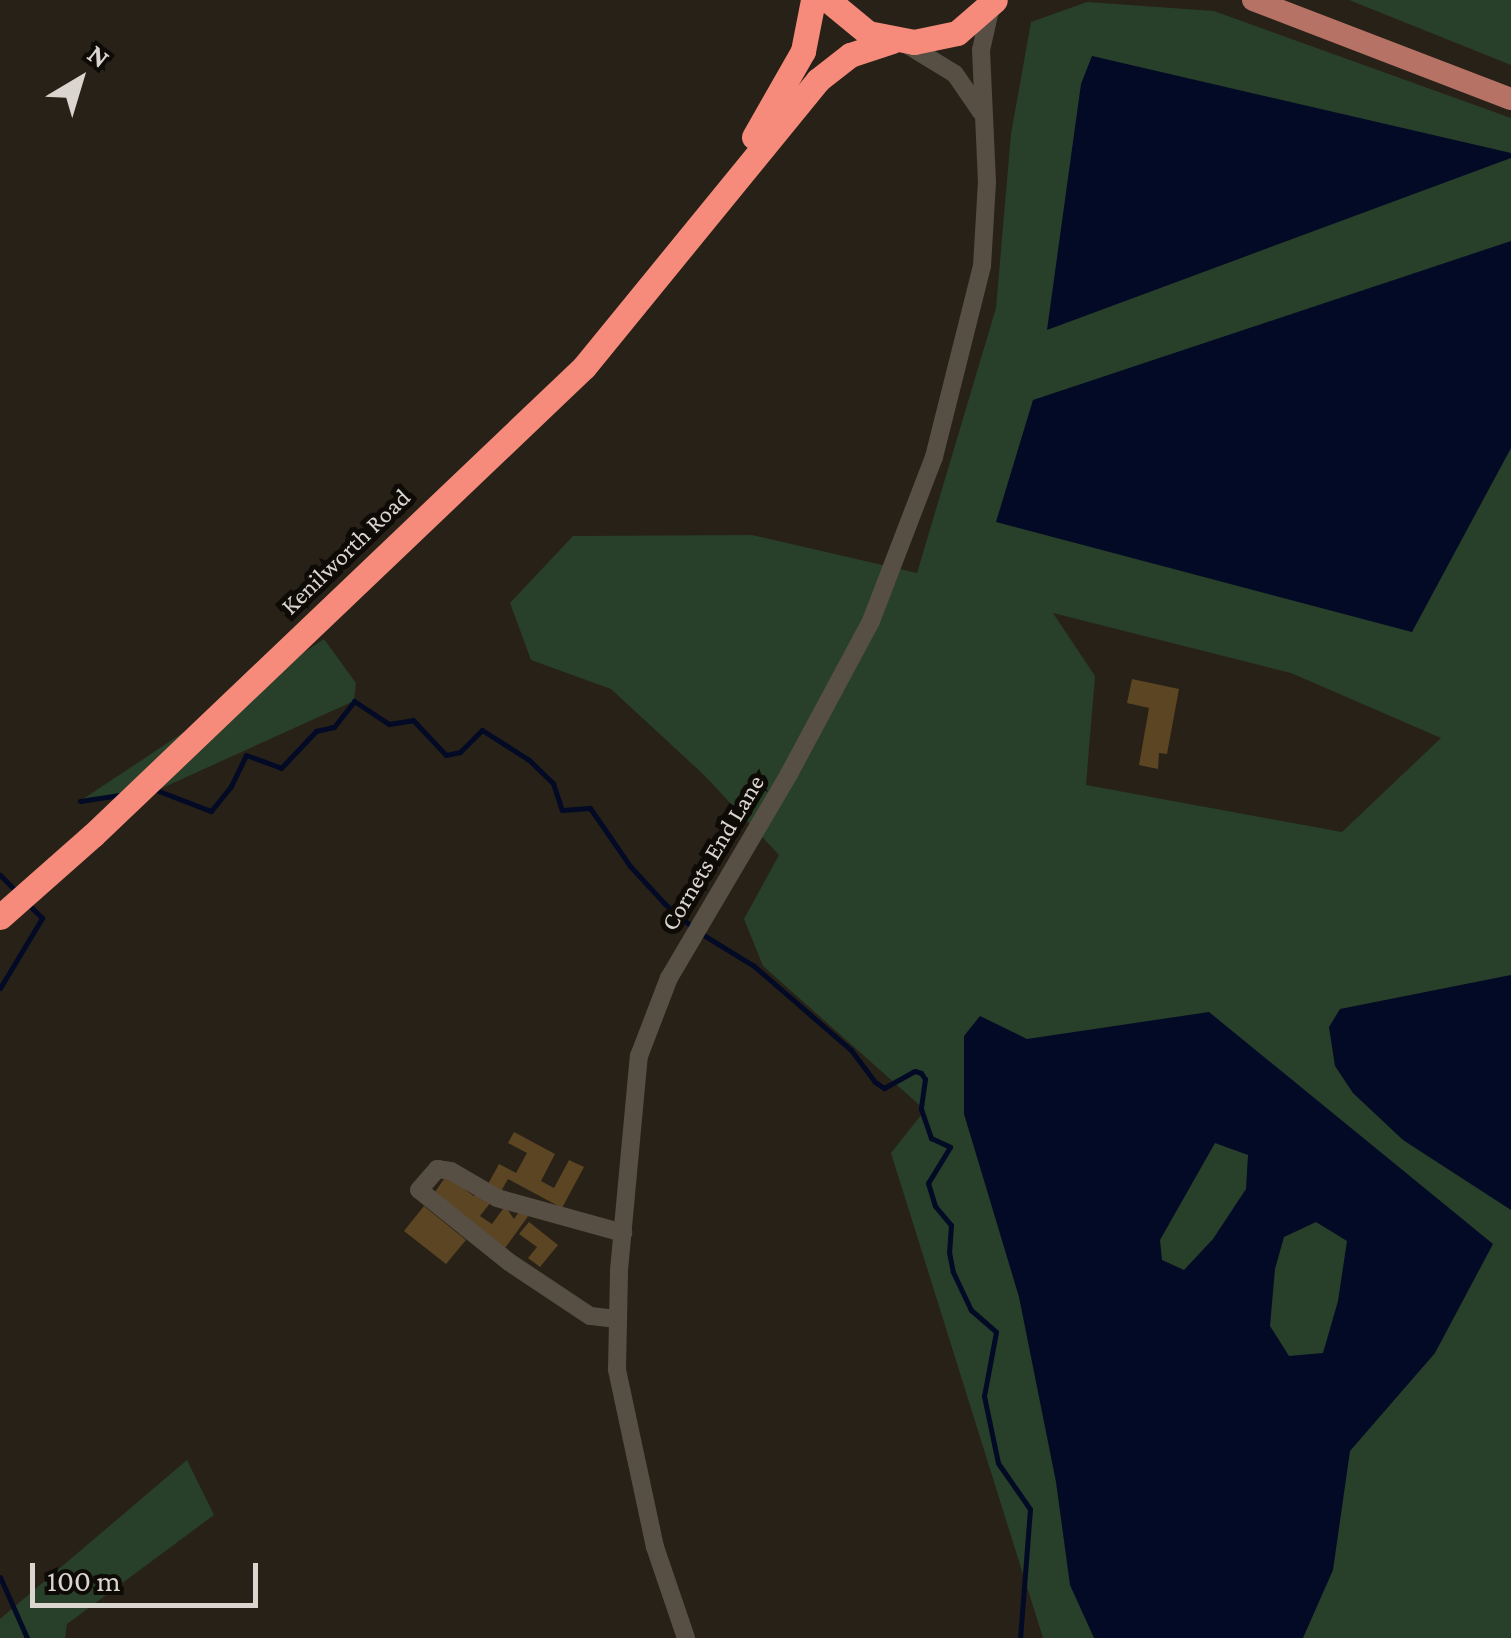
<!DOCTYPE html>
<style>
body{margin:0}
#map{position:relative;width:1511px;height:1638px;overflow:hidden;background:#282117;font-family:"Crimson Pro",serif}
div>[style]{position:absolute}
.green>*{inset:0;background:#283f29}
.water>*{inset:0;background:#020a25}
.stream>*{height:5px;margin:-2.5px;padding:0 2.5px;transform-origin:2.5px;border-radius:2.5px;background:#020a25}
.building>*{inset:0;background:#5b4522}
.minor>*{height:18px;margin:-9px;padding:0 9px;transform-origin:9px;border-radius:9px;background:#574f44}
.major>*{height:22px;margin:-11px;padding:0 11px;transform-origin:11px;border-radius:11px;background:#b67365}
.highway>*{height:25px;margin:-12.5px;padding:0 12.5px;transform-origin:12.5px;border-radius:12.5px;background:#f68b7b}
span{translate:-50% -50%;white-space:nowrap;text-align:center;line-height:1.15;-webkit-text-stroke:10px #0e0b07;paint-order:stroke}
.street-label{font-size:25px;color:#dad5cf}
.north{position:absolute;left:30px;top:30px;width:100px;height:100px;-webkit-text-stroke:8px #0e0b07;paint-order:stroke;rotate:38deg;font-size:28px;font-weight:700;line-height:40px;text-align:center;color:#dad5cf}
.north::after{content:'';display:block;margin:auto;width:35px;height:45px;background:#dad5cf;clip-path:polygon(50% 0,100% 100%,50% 72%,0 100%)}
.scale{position:absolute;left:30px;top:1563px;width:228px;height:45px;box-sizing:border-box;border:5px solid #dad5cf;border-top:0;padding-left:12px;font-size:30px;line-height:35px;white-space:nowrap;color:#dad5cf;-webkit-text-stroke:8px #0e0b07;paint-order:stroke}
</style>
<div id="map">
<div class="green">
<i style="clip-path:polygon(1349px 0,1511px 0,1511px 65px)"></i>
<i style="clip-path:polygon(evenodd,1087px 2px,1214px 11px,1511px 118px,1511px 1638px,1043px 1638px,891px 1153px,925px 1110px,763px 966px,744px 919px,779px 855px,704px 775px,611px 689px,531px 660px,510px 603px,573px 536px,752px 535px,917px 573px,996px 308px,1011px 134px,1031px 22px,1087px 2px,1053px 613px,1291px 673px,1441px 738px,1342px 832px,1086px 785px,1095px 676px,1053px 613px)"></i>
<i style="clip-path:polygon(324px 639px,356px 683px,354px 701px,160px 789px,80px 801px)"></i>
<i style="clip-path:polygon(187px 1460px,214px 1515px,67px 1624px,65px 1638px,0 1638px,0 1619px)"></i>
</div>
<div class="water">
<i style="clip-path:polygon(1092px 56px,1511px 153px,1511px 158px,1047px 330px,1081px 84px)"></i>
<i style="clip-path:polygon(1511px 241px,1511px 448px,1412px 632px,996px 522px,1033px 400px)"></i>
<i style="clip-path:polygon(1511px 975px,1511px 1210px,1403px 1140px,1353px 1093px,1335px 1066px,1329px 1027px,1340px 1009px)"></i>
<i style="clip-path:polygon(evenodd,1209px 1012px,1493px 1244px,1435px 1353px,1350px 1451px,1333px 1570px,1303px 1638px,1094px 1638px,1070px 1585px,1056px 1482px,1019px 1297px,964px 1114px,964px 1036px,980px 1016px,1027px 1039px,1209px 1012px,1215px 1143px,1248px 1155px,1246px 1189px,1213px 1239px,1184px 1270px,1162px 1260px,1160px 1240px,1215px 1143px,1209px 1012px,1316px 1222px,1347px 1241px,1338px 1301px,1323px 1353px,1289px 1356px,1270px 1326px,1275px 1269px,1284px 1237px,1316px 1222px)"></i>
</div>
<div class="stream">
<i style="left:156px;top:790px;width:59px;rotate:20.9deg"></i>
<i style="left:211px;top:811px;width:32px;rotate:-51deg"></i>
<i style="left:231px;top:786px;width:34px;rotate:-64deg"></i>
<i style="left:246px;top:755px;width:37px;rotate:20deg"></i>
<i style="left:281px;top:768px;width:51px;rotate:-46.6deg"></i>
<i style="left:316px;top:731px;width:18px;rotate:-13deg"></i>
<i style="left:334px;top:727px;width:33px;rotate:-52deg"></i>
<i style="left:354px;top:701px;width:42px;rotate:33.3deg"></i>
<i style="left:389px;top:724px;width:24px;rotate:-9deg"></i>
<i style="left:413px;top:720px;width:48px;rotate:46.7deg"></i>
<i style="left:446px;top:755px;width:14px;rotate:-12deg"></i>
<i style="left:460px;top:752px;width:31px;rotate:-45deg"></i>
<i style="left:482px;top:730px;width:56px;rotate:32.6deg"></i>
<i style="left:529px;top:760px;width:33px;rotate:44deg"></i>
<i style="left:553px;top:783px;width:28px;rotate:72deg"></i>
<i style="left:562px;top:810px;width:28px;rotate:-4deg"></i>
<i style="left:590px;top:808px;width:70px;rotate:55.4deg"></i>
<i style="left:630px;top:866px;width:52px;rotate:47.4deg"></i>
<i style="left:665px;top:904px;width:42px;rotate:40.2deg"></i>
<i style="left:697px;top:931px;width:67px;rotate:31.6deg"></i>
<i style="left:754px;top:966px;width:128px;rotate:40.9deg"></i>
<i style="left:851px;top:1050px;width:40px;rotate:53deg"></i>
<i style="left:875px;top:1082px;width:11px;rotate:34deg"></i>
<i style="left:884px;top:1088px;width:35px;rotate:-29deg"></i>
<i style="left:915px;top:1071px;width:6px;rotate:18deg"></i>
<i style="left:921px;top:1073px;width:7px;rotate:56deg"></i>
<i style="left:925px;top:1079px;width:30px;rotate:98deg"></i>
<i style="left:921px;top:1109px;width:31px;rotate:71deg"></i>
<i style="left:931px;top:1138px;width:21px;rotate:25deg"></i>
<i style="left:950px;top:1147px;width:42px;rotate:121.4deg"></i>
<i style="left:928px;top:1183px;width:24px;rotate:73deg"></i>
<i style="left:935px;top:1206px;width:25px;rotate:50deg"></i>
<i style="left:951px;top:1225px;width:27px;rotate:94deg"></i>
<i style="left:949px;top:1252px;width:20px;rotate:79deg"></i>
<i style="left:953px;top:1272px;width:42px;rotate:64.7deg"></i>
<i style="left:971px;top:1310px;width:33px;rotate:41deg"></i>
<i style="left:996px;top:1332px;width:65px;rotate:100.6deg"></i>
<i style="left:984px;top:1396px;width:68px;rotate:78.2deg"></i>
<i style="left:998px;top:1463px;width:56px;rotate:55.2deg"></i>
<i style="left:1030px;top:1509px;width:129px;rotate:94.4deg"></i>
<i style="left:80px;top:801px;width:40px;rotate:-8.5deg"></i>
<i style="left:0;top:875px;width:24px;rotate:45deg"></i>
<i style="left:0;top:988px;width:82px;rotate:-59deg"></i>
<i style="left:42px;top:918px;width:20px;rotate:-135deg"></i>
<i style="left:0;top:1577px;width:67px;rotate:66.1deg"></i>
</div>
<div class="building">
<i style="clip-path:polygon(1132px 679px,1179px 689px,1167px 754px,1159px 753px,1158px 769px,1139px 765px,1149px 708px,1127px 703px)"></i>
<i style="clip-path:polygon(514px 1132px,555px 1154px,541px 1181px,554px 1188px,569px 1160px,584px 1167px,562px 1208px,508px 1179px,500px 1193px,487px 1186px,499px 1164px,516px 1173px,527px 1153px,508px 1143px)"></i>
<i style="clip-path:polygon(446px 1176px,474px 1196px,477px 1192px,491px 1202px,480px 1216px,492px 1224px,505px 1206px,514px 1219px,521px 1209px,529px 1215px,505px 1248px,433px 1195px)"></i>
<i style="clip-path:polygon(424px 1206px,466px 1240px,446px 1264px,404px 1231px)"></i>
<i style="clip-path:polygon(529px 1222px,558px 1245px,540px 1267px,528px 1258px,537px 1247px,519px 1234px)"></i>
</div>
<div class="minor">
<i style="left:906px;top:44px;width:57px;rotate:31.5deg"></i>
<i style="left:955px;top:74px;width:46px;rotate:55.6deg"></i>
<i style="left:616px;top:1319px;width:26px;rotate:-173deg"></i>
<i style="left:590px;top:1316px;width:97px;rotate:-146.3deg"></i>
<i style="left:509px;top:1262px;width:115px;rotate:-141.3deg"></i>
<i style="left:419px;top:1190px;width:28px;rotate:-49deg"></i>
<i style="left:437px;top:1169px;width:14px;rotate:8deg"></i>
<i style="left:451px;top:1171px;width:53px;rotate:30.4deg"></i>
<i style="left:497px;top:1198px;width:131px;rotate:15.5deg"></i>
<i style="left:686px;top:1638px;width:96px;rotate:-108.8deg"></i>
<i style="left:655px;top:1547px;width:182px;rotate:-102.1deg"></i>
<i style="left:617px;top:1369px;width:99px;rotate:-88.8deg"></i>
<i style="left:619px;top:1270px;width:215px;rotate:-84.7deg"></i>
<i style="left:639px;top:1056px;width:84px;rotate:-69deg"></i>
<i style="left:669px;top:978px;width:237px;rotate:-59.5deg"></i>
<i style="left:789px;top:774px;width:174px;rotate:-61.8deg"></i>
<i style="left:871px;top:621px;width:176px;rotate:-69deg"></i>
<i style="left:934px;top:457px;width:197px;rotate:-75.9deg"></i>
<i style="left:982px;top:266px;width:84px;rotate:-86.6deg"></i>
<i style="left:987px;top:182px;width:132px;rotate:-92.6deg"></i>
<i style="left:981px;top:50px;width:45px;rotate:-77.2deg"></i>
</div>
<div class="major">
<i style="left:1253px;top:0;width:276px;rotate:21deg"></i>
</div>
<div class="highway">
<i style="left:828px;top:0;width:52px;rotate:39.5deg"></i>
<i style="left:868px;top:33px;width:47px;rotate:11.1deg"></i>
<i style="left:914px;top:42px;width:44px;rotate:-11.8deg"></i>
<i style="left:957px;top:33px;width:50px;rotate:-41deg"></i>
<i style="left:754px;top:137px;width:99px;rotate:-60.3deg"></i>
<i style="left:803px;top:51px;width:52px;rotate:-78.9deg"></i>
<i style="left:0;top:917px;width:124px;rotate:-41.4deg"></i>
<i style="left:93px;top:835px;width:678px;rotate:-43.63deg"></i>
<i style="left:584px;top:367px;width:370px;rotate:-50.8deg"></i>
<i style="left:818px;top:80px;width:41px;rotate:-38deg"></i>
<i style="left:850px;top:55px;width:44px;rotate:-18.4deg"></i>
</div>
<div class="street-label">
<span style="left:346px;top:552px;rotate:-44deg">Kenilworth Road</span>
<span style="left:713px;top:853px;rotate:-59deg">Cornets End Lane</span>
</div>
<div class="north">N</div>
<div class="scale">100 m</div>
</div>
